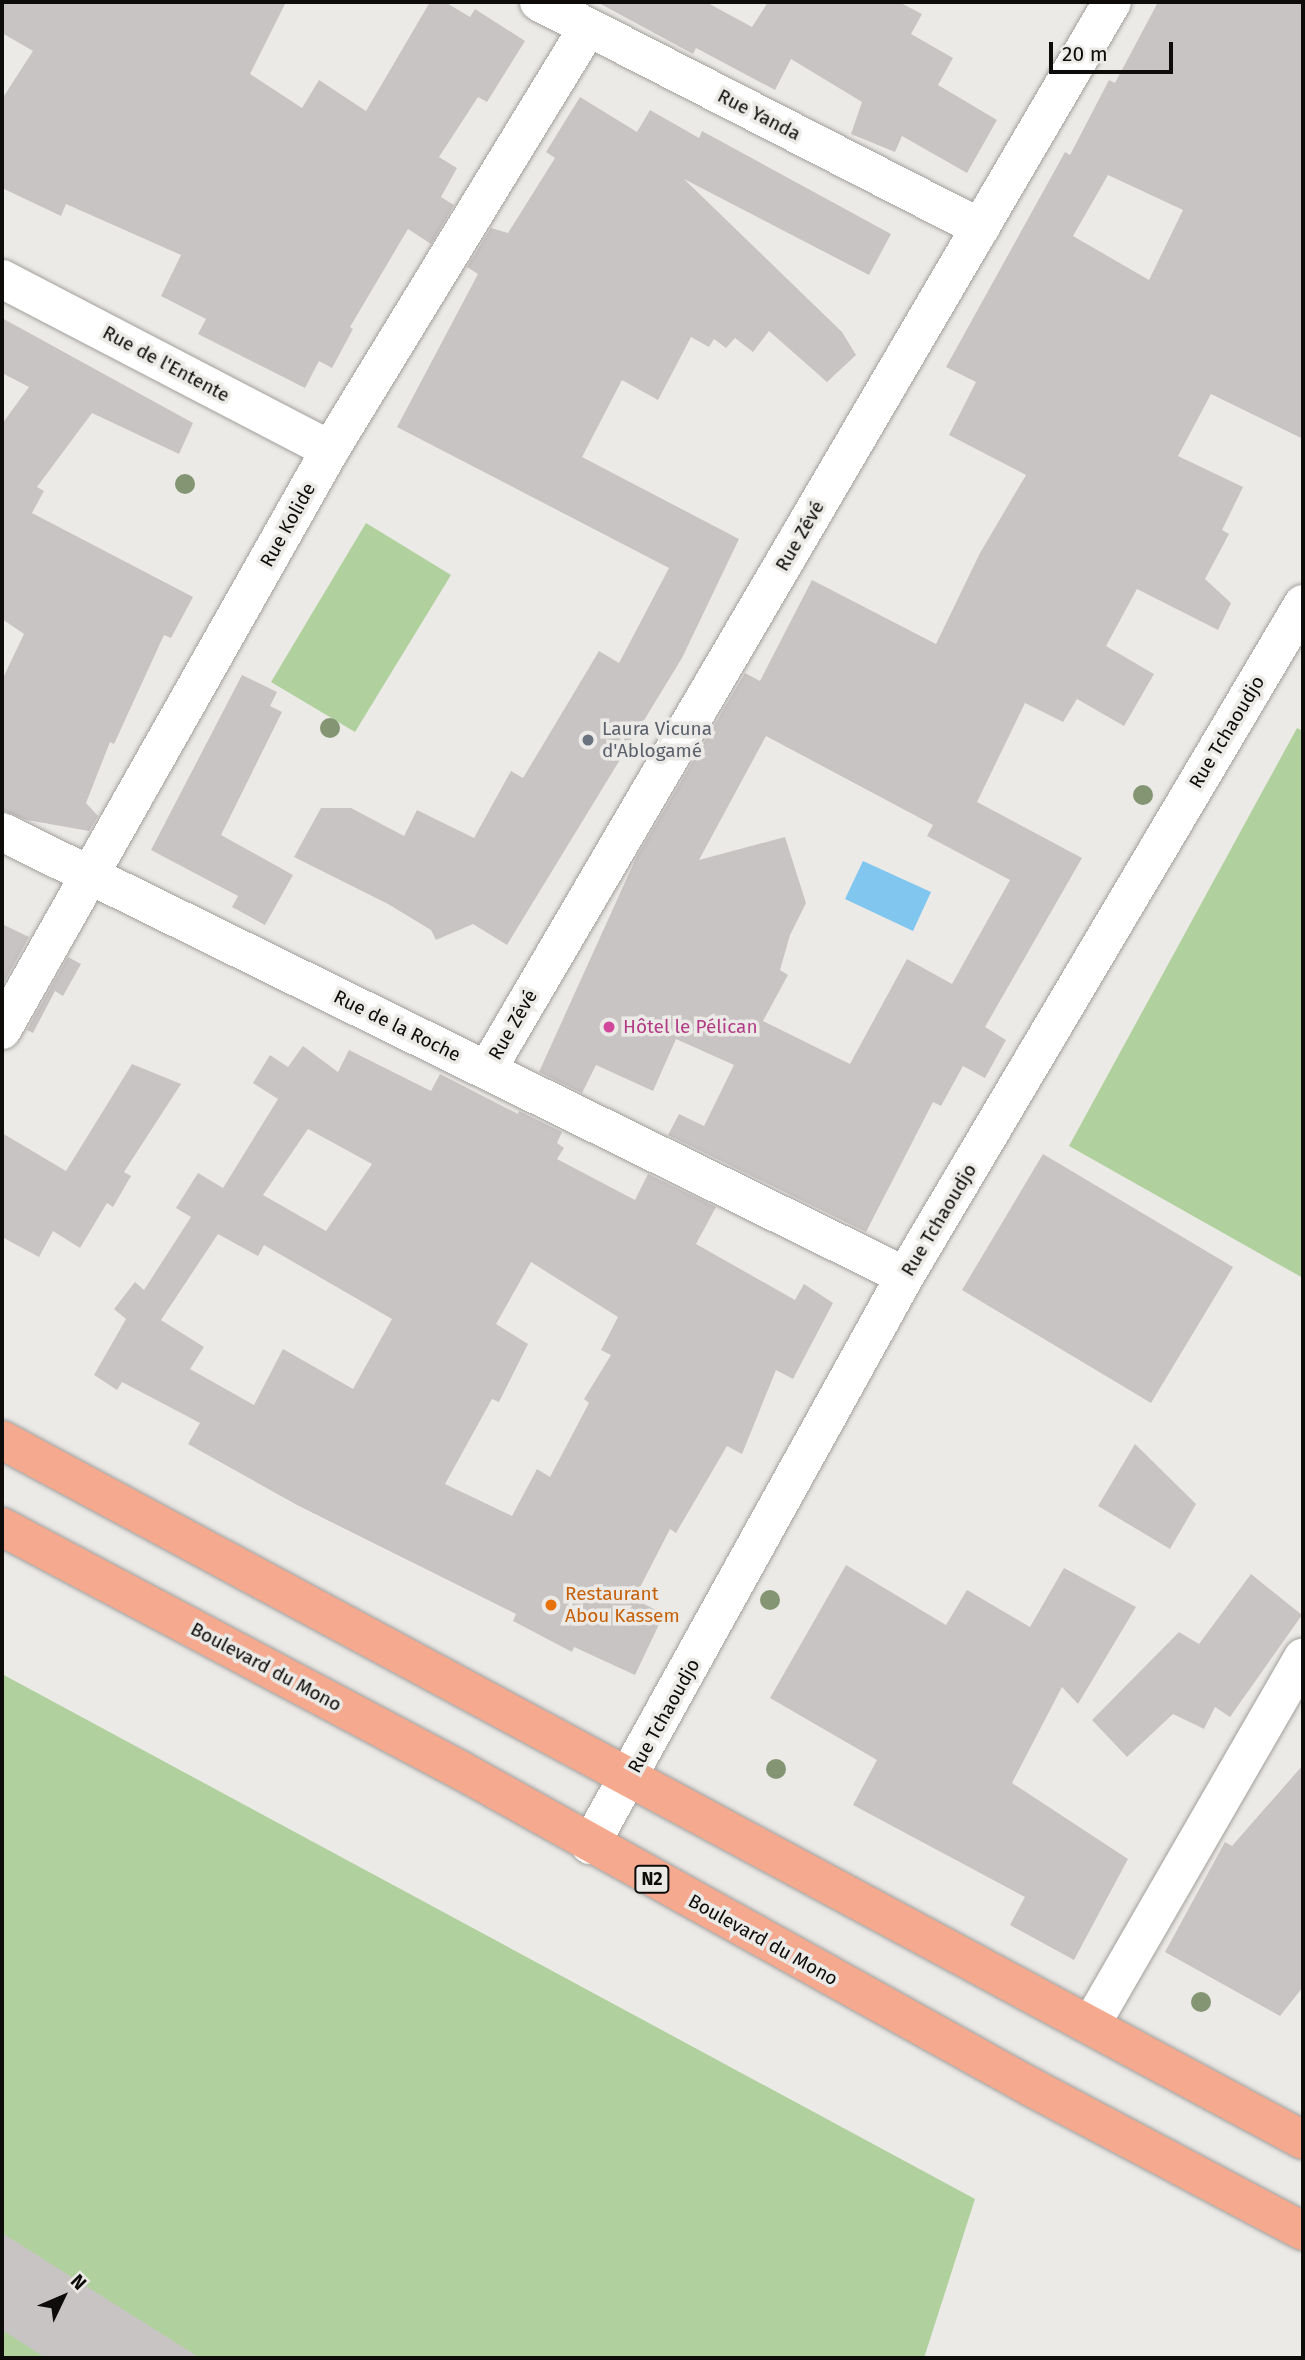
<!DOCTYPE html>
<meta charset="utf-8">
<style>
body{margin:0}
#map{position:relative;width:1305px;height:2360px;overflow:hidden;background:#eceae7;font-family:"Fira Sans",sans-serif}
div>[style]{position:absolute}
.green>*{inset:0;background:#b0d19d}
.water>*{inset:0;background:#81c6ef}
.building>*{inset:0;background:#c9c4c4}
.roads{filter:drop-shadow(0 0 2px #a19f9c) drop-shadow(0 0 2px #a19f9c)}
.minor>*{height:38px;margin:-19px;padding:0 19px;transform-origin:19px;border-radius:19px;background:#fff}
.highway>*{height:38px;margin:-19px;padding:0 19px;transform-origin:19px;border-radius:19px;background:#f5a98e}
.trees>*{width:20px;height:20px;margin:-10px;border-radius:50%;background:#839572}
.dots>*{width:19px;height:19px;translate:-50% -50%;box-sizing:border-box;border:4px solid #eceae7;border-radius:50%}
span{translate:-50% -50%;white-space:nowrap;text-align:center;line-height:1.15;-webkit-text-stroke:7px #eceae7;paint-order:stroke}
.shield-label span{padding:2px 5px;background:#eceae7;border:2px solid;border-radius:5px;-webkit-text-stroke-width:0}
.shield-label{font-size:18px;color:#0d0c0b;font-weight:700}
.street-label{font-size:19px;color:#0d0c0b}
.worship-label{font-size:19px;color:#5b616d}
.left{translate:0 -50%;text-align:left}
.hotel-label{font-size:19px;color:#b23c85}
.food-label{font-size:19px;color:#c56008}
.frame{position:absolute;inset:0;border:4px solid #0d0c0b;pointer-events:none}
.north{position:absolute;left:28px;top:2262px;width:70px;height:70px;-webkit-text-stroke:5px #eceae7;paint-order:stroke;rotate:46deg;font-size:19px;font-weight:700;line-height:28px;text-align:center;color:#0d0c0b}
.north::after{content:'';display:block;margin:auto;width:24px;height:32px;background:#0d0c0b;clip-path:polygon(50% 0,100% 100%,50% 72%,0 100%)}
.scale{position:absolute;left:1049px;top:42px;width:124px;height:32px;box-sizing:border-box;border:4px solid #0d0c0b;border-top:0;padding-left:9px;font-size:21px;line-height:24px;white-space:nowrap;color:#0d0c0b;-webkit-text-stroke:5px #eceae7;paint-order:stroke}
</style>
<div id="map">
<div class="green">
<i style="clip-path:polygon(366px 523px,451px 575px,355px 732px,271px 682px)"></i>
<i style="clip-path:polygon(1297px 728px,1303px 731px,1303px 1278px,1069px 1146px)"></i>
<i style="clip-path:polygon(2px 1674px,975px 2199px,924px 2358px,2px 2358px)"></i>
</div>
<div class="water">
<i style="clip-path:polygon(863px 861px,931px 892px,913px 931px,845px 899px)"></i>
</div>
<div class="building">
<i style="clip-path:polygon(2px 2px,286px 2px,250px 74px,302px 108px,319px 80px,366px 111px,430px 2px,445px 2px,470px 17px,475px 9px,525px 41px,487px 102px,478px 97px,439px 157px,457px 168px,441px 197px,454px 205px,431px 244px,408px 229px,350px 327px,353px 329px,332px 368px,319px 361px,305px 388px,198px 334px,206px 319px,161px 296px,181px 255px,66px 204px,61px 216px,2px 188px,2px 99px,33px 51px,2px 33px)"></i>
<i style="clip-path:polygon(597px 2px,706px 2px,752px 27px,768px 2px,899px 2px,922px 14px,911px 34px,953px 58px,938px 85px,997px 120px,967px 173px,902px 136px,895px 152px,851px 134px,862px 102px,791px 59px,775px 90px,696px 48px,693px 54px)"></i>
<i style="clip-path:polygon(evenodd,1158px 2px,1303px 2px,1303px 439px,1211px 394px,1178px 456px,1243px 487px,1222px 530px,1229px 534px,1205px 579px,1231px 603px,1218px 630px,1137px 589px,1106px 646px,1154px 674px,1124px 726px,1077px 699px,1063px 722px,1025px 703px,977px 802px,1082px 858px,985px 1027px,1006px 1040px,985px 1078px,963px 1066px,941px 1106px,933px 1102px,866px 1232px,668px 1135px,679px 1114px,704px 1126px,734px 1065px,676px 1039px,653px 1091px,596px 1065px,582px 1093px,539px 1072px,636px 858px,745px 673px,760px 681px,812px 580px,936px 644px,980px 553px,1026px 475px,949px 435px,976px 382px,946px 367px,1065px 152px,1070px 155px,1109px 80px,1115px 83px,1158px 2px,1108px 175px,1183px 210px,1149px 280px,1073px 236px,1108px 175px,1158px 2px,766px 736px,933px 825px,927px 836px,1010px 880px,952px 984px,907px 959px,850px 1064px,763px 1021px,788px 975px,780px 970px,790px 935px,806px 903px,785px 837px,699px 860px,766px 736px)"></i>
<i style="clip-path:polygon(580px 97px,637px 132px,650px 110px,699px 138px,702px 131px,891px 234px,869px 275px,684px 179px,842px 332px,856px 355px,827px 382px,769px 331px,753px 352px,735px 338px,726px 348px,714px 339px,709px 347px,691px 337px,658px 400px,622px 380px,582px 457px,739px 539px,682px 658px,507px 945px,473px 924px,436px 940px,431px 930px,388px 904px,294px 857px,321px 808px,351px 808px,404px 836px,417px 810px,474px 838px,511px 771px,523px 778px,599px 651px,619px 663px,669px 568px,397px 427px,478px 274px,467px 267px,491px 228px,508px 233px,555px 158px,546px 152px)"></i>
<i style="clip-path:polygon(2px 318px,193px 423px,179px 454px,92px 413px,37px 487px,44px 491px,32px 513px,193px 597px,171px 638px,164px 635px,114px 744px,110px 742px,86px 803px,98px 816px,89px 831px,27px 820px,2px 810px,2px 680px,24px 634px,2px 619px,2px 424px,29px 387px,2px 373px)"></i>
<i style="clip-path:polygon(242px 675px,277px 692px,270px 706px,282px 712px,221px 835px,293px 875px,265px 925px,232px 907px,238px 896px,151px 850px)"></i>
<i style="clip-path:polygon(2px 924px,29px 937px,2px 986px)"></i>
<i style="clip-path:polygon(68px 957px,81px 964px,63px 996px,55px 991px,33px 1033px,27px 1030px)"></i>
<i style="clip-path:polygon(evenodd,303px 1046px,338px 1072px,349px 1050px,431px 1091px,440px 1074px,518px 1114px,519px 1111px,562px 1132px,557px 1143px,564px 1148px,557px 1159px,635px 1200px,648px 1174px,716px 1207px,696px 1244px,795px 1300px,804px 1284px,833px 1303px,793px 1379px,776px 1370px,742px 1454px,727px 1446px,676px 1533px,670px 1529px,634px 1599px,664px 1614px,635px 1675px,574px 1647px,572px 1652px,513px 1621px,516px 1614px,297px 1505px,188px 1444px,200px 1423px,122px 1382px,117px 1390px,94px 1375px,126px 1319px,114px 1309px,135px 1282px,144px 1290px,191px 1217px,176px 1208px,198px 1173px,223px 1188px,278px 1099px,253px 1083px,270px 1055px,288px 1067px,303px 1046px,308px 1129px,372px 1164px,326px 1231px,263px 1195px,308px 1129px,303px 1046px,218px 1234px,258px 1256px,264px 1245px,392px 1319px,353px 1389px,283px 1349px,254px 1405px,190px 1369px,204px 1347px,161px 1320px,218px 1234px,303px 1046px,531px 1262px,618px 1317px,601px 1350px,611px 1355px,584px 1399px,589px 1403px,550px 1477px,537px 1469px,512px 1516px,445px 1484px,492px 1399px,499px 1402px,528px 1344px,496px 1324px,531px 1262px)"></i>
<i style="clip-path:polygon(132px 1064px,181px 1084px,124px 1172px,131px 1176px,113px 1207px,107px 1203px,80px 1248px,53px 1231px,39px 1257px,2px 1237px,2px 1133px,66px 1171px)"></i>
<i style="clip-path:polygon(1043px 1154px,1233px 1267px,1151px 1403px,962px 1290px)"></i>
<i style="clip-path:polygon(1135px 1444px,1196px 1504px,1170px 1549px,1098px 1506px)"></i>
<i style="clip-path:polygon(846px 1565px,946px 1625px,967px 1590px,1030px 1627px,1064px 1568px,1136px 1607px,1078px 1704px,1062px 1687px,1012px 1783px,1128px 1859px,1074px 1960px,1010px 1925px,1025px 1897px,853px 1805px,877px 1760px,770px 1698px)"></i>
<i style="clip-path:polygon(1251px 1574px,1302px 1615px,1230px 1717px,1215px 1707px,1204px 1729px,1173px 1714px,1127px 1757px,1092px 1720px,1179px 1632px,1199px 1644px)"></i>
<i style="clip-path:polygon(1303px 1765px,1303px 1987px,1280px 2016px,1165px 1952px,1225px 1842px,1232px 1846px)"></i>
<i style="clip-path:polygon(2px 2233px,200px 2358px,46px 2358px,2px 2330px)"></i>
</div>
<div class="roads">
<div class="minor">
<i style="left:539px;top:2px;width:496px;rotate:27.1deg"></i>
<i style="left:2px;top:279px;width:370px;rotate:27.5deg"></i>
<i style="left:2px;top:832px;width:1006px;rotate:26.18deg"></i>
<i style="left:2px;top:1030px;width:666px;rotate:-60.51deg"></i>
<i style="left:330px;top:450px;width:495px;rotate:-58.6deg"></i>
<i style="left:487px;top:1070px;width:1237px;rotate:-59.66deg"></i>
<i style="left:590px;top:1845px;width:650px;rotate:-61.03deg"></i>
<i style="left:905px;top:1276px;width:781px;rotate:-59.36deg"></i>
<i style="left:1092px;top:2023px;width:422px;rotate:-60deg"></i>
</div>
<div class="highway">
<i style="left:2px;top:1440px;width:1477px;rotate:28.28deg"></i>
<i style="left:2px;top:1527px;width:521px;rotate:27.94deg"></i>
<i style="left:462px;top:1771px;width:651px;rotate:29.05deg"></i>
<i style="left:1031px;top:2087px;width:308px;rotate:27.9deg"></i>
</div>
</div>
<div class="trees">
<i style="left:185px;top:484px"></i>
<i style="left:330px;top:728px"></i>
<i style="left:1143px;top:795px"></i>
<i style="left:770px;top:1600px"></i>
<i style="left:776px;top:1769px"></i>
<i style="left:1201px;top:2002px"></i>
</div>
<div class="dots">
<i style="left:588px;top:740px;background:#6b7280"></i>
<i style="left:609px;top:1027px;background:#d1479c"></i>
<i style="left:551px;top:1605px;background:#e8710a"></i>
</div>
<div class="shield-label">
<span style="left:652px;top:1879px">N2</span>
</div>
<div class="street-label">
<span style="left:759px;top:115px;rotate:27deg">Rue Yanda</span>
<span style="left:166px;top:364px;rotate:28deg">Rue de l'Entente</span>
<span style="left:288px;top:525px;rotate:-61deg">Rue Kolide</span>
<span style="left:800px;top:536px;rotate:-60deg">Rue Zévé</span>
<span style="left:1227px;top:732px;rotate:-59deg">Rue Tchaoudjo</span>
<span style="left:513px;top:1025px;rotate:-60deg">Rue Zévé</span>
<span style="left:397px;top:1026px;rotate:26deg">Rue de la Roche</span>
<span style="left:939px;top:1220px;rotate:-59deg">Rue Tchaoudjo</span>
<span style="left:266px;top:1667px;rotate:28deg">Boulevard du Mono</span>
<span style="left:664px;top:1716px;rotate:-61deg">Rue Tchaoudjo</span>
<span style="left:763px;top:1940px;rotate:29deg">Boulevard du Mono</span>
</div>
<div class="worship-label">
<span class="left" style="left:602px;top:740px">Laura Vicuna<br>d'Ablogamé</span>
</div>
<div class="hotel-label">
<span class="left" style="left:623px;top:1027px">Hôtel le Pélican</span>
</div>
<div class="food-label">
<span class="left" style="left:565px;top:1605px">Restaurant<br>Abou Kassem</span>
</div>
<div class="frame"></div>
<div class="north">N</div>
<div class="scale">20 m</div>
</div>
